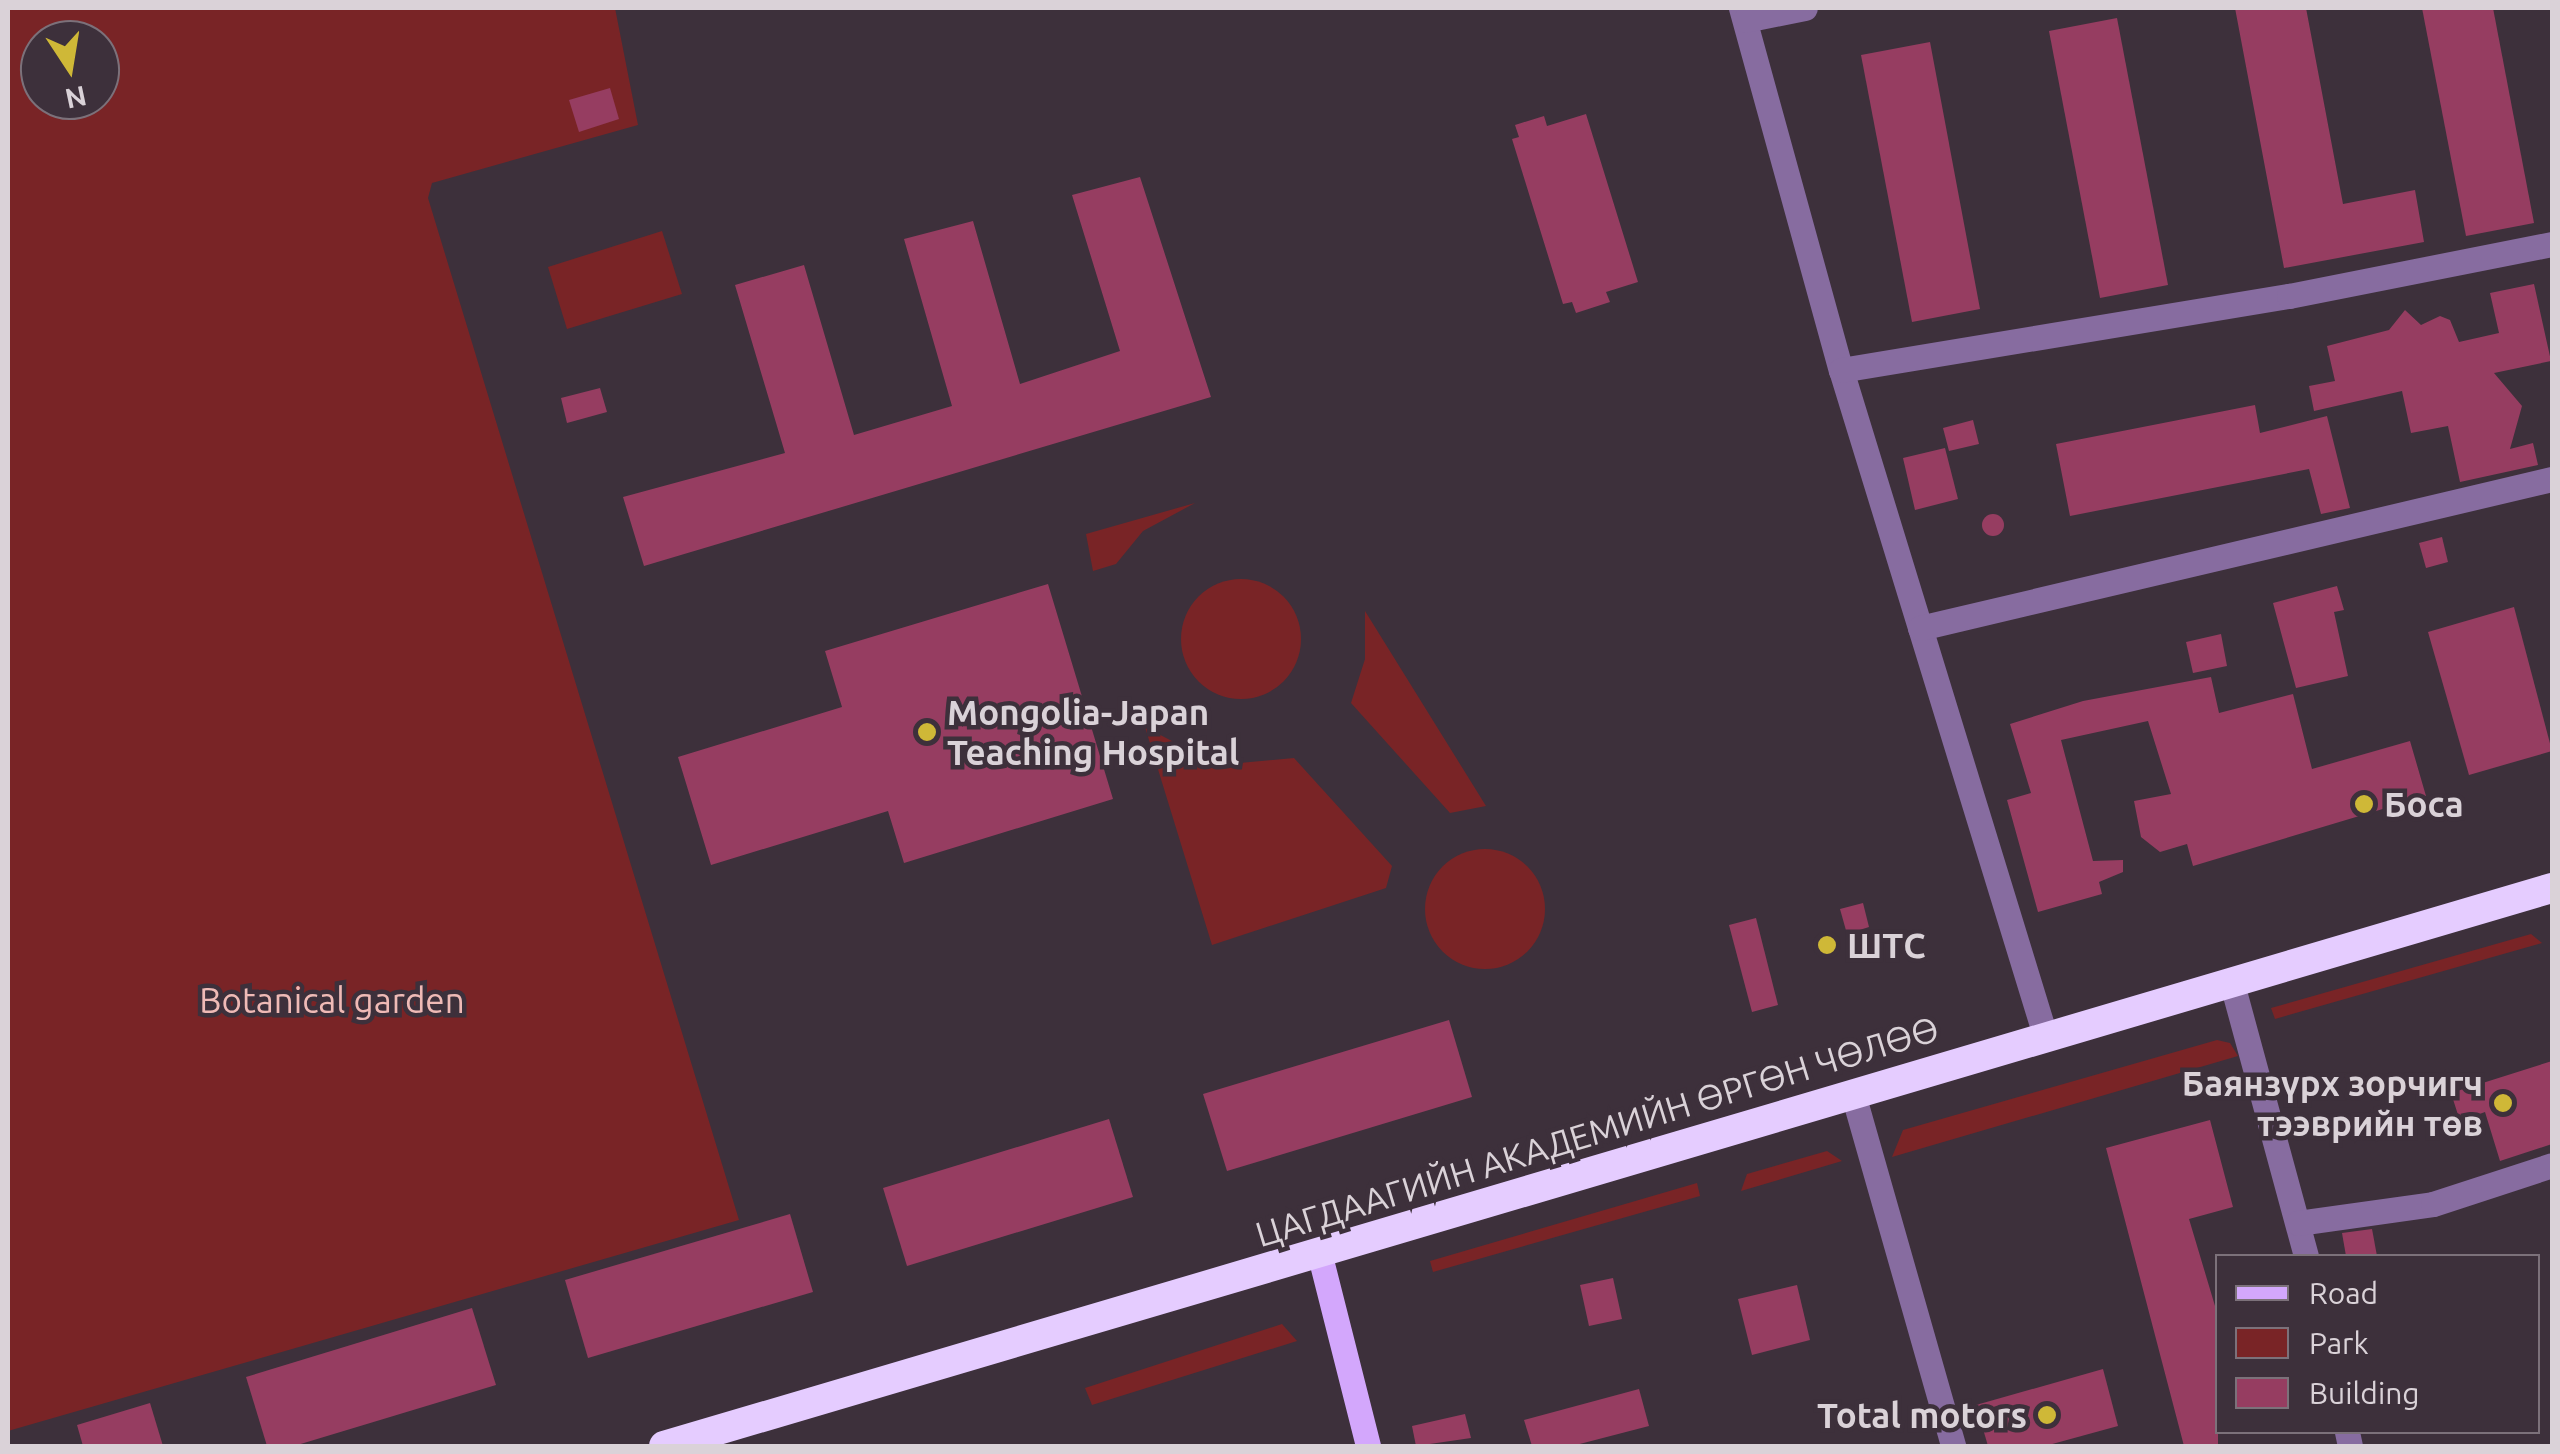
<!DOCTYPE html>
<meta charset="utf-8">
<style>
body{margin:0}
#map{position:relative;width:2560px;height:1454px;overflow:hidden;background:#3d303b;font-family:Ubuntu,sans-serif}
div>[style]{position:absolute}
.green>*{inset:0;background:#792426}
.round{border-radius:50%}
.building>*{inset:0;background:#963d61}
.minor>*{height:25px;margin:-12.5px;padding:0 12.5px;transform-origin:12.5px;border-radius:12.5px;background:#876ca0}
.major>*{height:25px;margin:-12.5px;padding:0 12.5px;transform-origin:12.5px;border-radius:12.5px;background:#d3a7fc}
.highway>*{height:30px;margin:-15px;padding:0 15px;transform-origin:15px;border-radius:15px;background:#e5ccff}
.dots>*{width:28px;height:28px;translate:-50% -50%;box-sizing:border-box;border:5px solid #3d303b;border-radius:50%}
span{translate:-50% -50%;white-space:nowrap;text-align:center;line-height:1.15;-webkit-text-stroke:9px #3d303b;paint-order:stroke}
.poi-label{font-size:35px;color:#dad2d8;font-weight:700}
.left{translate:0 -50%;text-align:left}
.right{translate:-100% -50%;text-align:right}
.park-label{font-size:35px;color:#efbab6}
.street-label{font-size:35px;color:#dad2d8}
.frame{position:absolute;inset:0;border:10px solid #dad2d8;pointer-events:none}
.legend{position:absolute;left:2215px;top:1254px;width:325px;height:180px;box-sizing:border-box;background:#3d303b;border:2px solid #7c717a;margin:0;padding:12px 18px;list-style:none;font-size:30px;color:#dad2d8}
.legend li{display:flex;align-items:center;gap:20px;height:50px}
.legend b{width:50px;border:2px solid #7c717a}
.north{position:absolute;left:20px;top:20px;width:100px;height:100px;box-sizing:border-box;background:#3d303b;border:2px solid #7c717a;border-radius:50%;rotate:168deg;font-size:28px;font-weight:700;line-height:40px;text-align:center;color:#dad2d8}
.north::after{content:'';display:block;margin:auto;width:35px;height:45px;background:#cfb837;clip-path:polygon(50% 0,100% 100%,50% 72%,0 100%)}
</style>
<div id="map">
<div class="green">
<i style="clip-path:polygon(evenodd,8px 8px,615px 8px,638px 125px,432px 183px,428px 198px,739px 1220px,8px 1431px,8px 8px,40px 40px,100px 40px,100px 100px,40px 100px,40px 40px)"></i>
<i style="clip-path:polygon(662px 231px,682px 294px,567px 329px,548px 267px)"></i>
<i style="clip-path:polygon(1195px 503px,1143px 531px,1116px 564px,1093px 571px,1086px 534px)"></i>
<i class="round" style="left:1181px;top:579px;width:120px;height:120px"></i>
<i style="clip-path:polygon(1365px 611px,1486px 806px,1450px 813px,1351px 703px,1365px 659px)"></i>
<i style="clip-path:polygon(1145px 727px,1218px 765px,1294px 758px,1392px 866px,1386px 888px,1212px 945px)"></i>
<i class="round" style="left:1425px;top:849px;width:120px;height:120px"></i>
<i style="clip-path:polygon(2531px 934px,2542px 943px,2275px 1019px,2271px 1008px)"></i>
<i style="clip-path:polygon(2217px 1040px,2230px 1043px,2238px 1056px,1892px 1157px,1903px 1130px)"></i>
<i style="clip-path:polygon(1827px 1151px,1842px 1161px,1741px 1191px,1747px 1174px)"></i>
<i style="clip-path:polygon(1697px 1183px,1700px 1196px,1433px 1272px,1430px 1261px)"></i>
<i style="clip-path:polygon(1282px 1324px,1297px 1341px,1092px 1405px,1085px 1388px)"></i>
</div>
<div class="building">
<i style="clip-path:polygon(2235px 8px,2306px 8px,2343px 204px,2415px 190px,2424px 242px,2284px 268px)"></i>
<i style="clip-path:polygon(2422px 8px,2493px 8px,2534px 223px,2466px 236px)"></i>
<i style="clip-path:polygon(2117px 18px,2168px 285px,2100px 298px,2049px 31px)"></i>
<i style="clip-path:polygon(1930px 42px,1980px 309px,1912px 322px,1861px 55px)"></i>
<i style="clip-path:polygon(610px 88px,619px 119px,579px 132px,569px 100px)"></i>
<i style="clip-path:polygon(1586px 114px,1638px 282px,1606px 292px,1610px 302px,1576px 313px,1572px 302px,1563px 304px,1512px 139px,1519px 137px,1515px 125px,1544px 116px,1547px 126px)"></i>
<i style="clip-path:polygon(1140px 177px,1211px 397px,644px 566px,623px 497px,785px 453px,735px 285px,804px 265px,854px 435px,952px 406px,904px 239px,973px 221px,1020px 384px,1120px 351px,1072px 195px)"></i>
<i style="clip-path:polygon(2534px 284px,2551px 361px,2494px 373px,2522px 406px,2510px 449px,2533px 443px,2538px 465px,2460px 482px,2448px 426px,2411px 433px,2402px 391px,2314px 411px,2309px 386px,2335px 381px,2327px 346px,2389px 330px,2405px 310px,2421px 325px,2440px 316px,2450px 320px,2459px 342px,2499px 333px,2490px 293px)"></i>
<i style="clip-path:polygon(600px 388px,607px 412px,567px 423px,561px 398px)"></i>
<i style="clip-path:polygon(2255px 405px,2260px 433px,2327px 416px,2350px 508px,2321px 514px,2309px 469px,2070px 516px,2056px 444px)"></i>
<i style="clip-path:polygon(1973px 420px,1979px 444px,1949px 451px,1943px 428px)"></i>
<i style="clip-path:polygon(1945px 448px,1958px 499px,1915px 510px,1903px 458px)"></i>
<i class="round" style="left:1982px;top:514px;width:22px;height:22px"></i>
<i style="clip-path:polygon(2442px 537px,2448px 562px,2426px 568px,2419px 543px)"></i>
<i style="clip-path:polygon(1048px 584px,1113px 799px,904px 863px,888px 811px,711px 865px,678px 757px,842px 707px,825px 651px)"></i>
<i style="clip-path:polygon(2337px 586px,2344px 610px,2334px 612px,2348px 676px,2296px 688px,2273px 603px)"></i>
<i style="clip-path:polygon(2514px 607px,2552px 751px,2469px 775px,2428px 632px)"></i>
<i style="clip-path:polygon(2221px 634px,2227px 666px,2193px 673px,2186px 642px)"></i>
<i style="clip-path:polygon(2211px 677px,2219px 713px,2293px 694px,2312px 769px,2410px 741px,2426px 796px,2193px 866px,2187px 844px,2160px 852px,2141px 837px,2134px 801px,2171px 794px,2148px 721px,2061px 740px,2093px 861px,2123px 860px,2123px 872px,2099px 882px,2102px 894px,2038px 912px,2007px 800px,2031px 793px,2010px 724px,2083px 701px)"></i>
<i style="clip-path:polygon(1863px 903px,1869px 927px,1847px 934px,1840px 909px)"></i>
<i style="clip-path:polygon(1756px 918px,1778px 1005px,1752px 1012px,1729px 925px)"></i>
<i style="clip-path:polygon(1449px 1020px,1472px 1097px,1227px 1171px,1203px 1094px)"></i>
<i style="clip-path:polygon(2552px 1061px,2552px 1144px,2500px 1161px,2485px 1112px,2460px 1121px,2451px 1093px)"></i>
<i style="clip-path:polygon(1109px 1119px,1133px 1197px,907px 1266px,883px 1188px)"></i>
<i style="clip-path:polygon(2210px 1120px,2233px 1207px,2189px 1219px,2218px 1316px,2218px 1446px,2184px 1446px,2106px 1148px)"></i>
<i style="clip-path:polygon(790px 1214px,813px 1292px,588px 1358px,565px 1280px)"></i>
<i style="clip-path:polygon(2372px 1229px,2377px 1256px,2346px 1256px,2342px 1233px)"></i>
<i style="clip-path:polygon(1613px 1278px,1622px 1319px,1589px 1326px,1580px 1285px)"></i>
<i style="clip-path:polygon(1797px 1285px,1810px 1340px,1752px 1355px,1738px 1299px)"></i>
<i style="clip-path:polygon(472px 1308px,496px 1385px,294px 1446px,267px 1446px,246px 1377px)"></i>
<i style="clip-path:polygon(2103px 1369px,2118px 1426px,2045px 1446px,1988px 1446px,1976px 1405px)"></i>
<i style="clip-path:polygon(1639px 1389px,1649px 1426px,1572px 1446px,1532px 1446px,1524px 1420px)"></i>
<i style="clip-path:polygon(150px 1403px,163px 1446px,83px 1446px,77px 1425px)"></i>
<i style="clip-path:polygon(1465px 1414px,1471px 1438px,1416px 1446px,1412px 1426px)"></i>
</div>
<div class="minor">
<i style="left:1741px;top:8px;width:376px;rotate:74.6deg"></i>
<i style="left:1841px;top:370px;width:696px;rotate:72.95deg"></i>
<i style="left:1745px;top:20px;width:61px;rotate:-11.3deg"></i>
<i style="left:1841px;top:370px;width:454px;rotate:-9.4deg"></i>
<i style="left:2289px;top:296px;width:268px;rotate:-11.2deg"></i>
<i style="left:1920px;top:628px;width:649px;rotate:-13.27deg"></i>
<i style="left:2231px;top:980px;width:286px;rotate:74.8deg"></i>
<i style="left:1853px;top:1094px;width:366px;rotate:74.1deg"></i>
<i style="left:2298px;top:1223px;width:136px;rotate:-8deg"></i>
<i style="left:2433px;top:1204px;width:125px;rotate:-18.1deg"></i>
<i style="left:2347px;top:1432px;width:14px;rotate:78deg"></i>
</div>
<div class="major">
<i style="left:1319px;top:1252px;width:200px;rotate:75.8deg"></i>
</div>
<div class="highway">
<i style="left:664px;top:1446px;width:1969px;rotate:-16.47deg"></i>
</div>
<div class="dots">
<i style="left:927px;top:732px;background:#cfb837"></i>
<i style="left:2364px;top:804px;background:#cfb837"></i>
<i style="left:1827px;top:945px;background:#cfb837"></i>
<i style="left:2503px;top:1103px;background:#cfb837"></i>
<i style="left:2047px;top:1415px;background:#cfb837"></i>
</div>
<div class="poi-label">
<span class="left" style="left:947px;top:732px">Mongolia-Japan<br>Teaching Hospital</span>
<span class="left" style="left:2384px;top:804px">Боса</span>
<span class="left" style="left:1847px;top:945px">ШТС</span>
<span class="right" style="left:2483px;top:1103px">Баянзүрх зорчигч<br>тээврийн төв</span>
<span class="right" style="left:2027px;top:1415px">Total motors</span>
</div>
<div class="park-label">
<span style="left:332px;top:1000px">Botanical garden</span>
</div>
<div class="street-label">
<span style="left:1597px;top:1131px;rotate:-17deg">ЦАГДААГИЙН АКАДЕМИЙН ӨРГӨН ЧӨЛӨӨ</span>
</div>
<div class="frame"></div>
<ul class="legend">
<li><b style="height:12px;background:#d3a7fc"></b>Road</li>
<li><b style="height:28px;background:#792426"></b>Park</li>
<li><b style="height:28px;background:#963d61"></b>Building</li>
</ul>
<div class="north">N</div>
</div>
